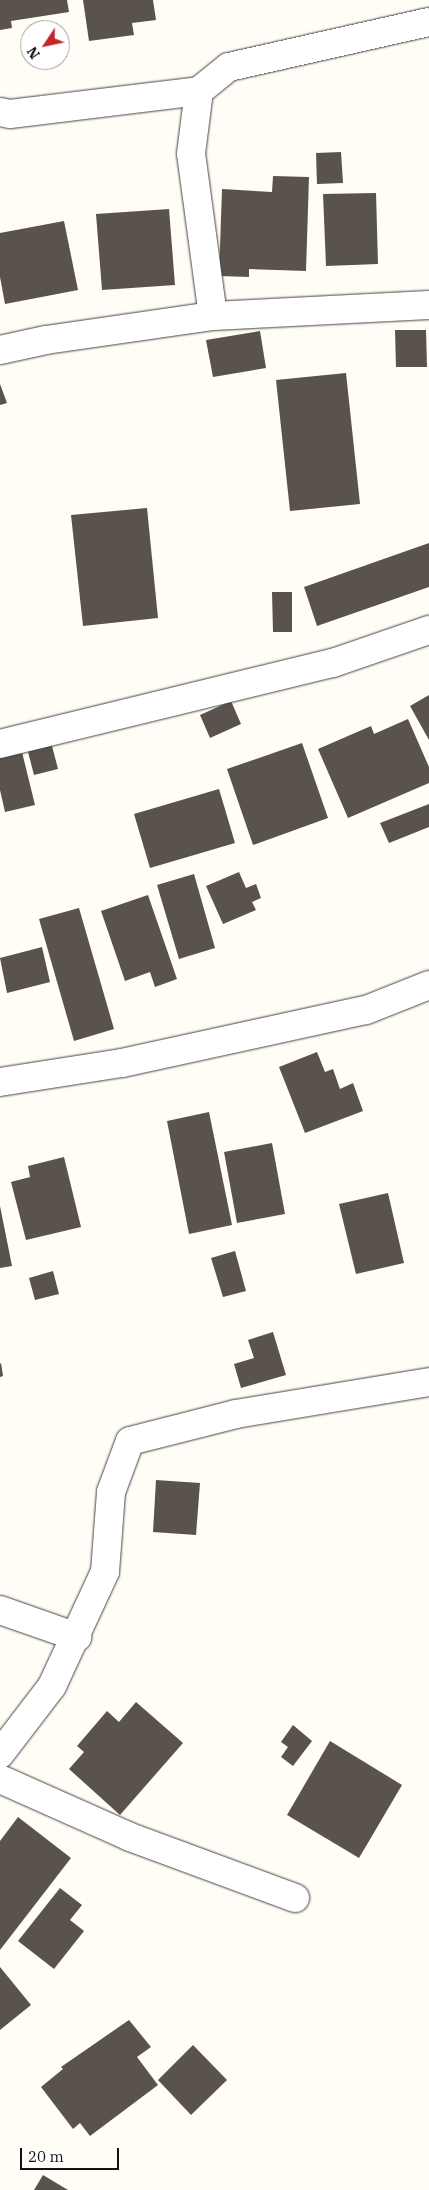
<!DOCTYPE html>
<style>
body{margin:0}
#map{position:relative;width:429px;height:2190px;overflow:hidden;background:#fffdf5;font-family:"IBM Plex Serif",serif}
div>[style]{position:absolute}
.building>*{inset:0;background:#5a524d}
.roads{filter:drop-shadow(0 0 1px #444) drop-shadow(0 0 1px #444)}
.minor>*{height:28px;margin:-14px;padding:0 14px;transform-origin:14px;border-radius:14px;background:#fff}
span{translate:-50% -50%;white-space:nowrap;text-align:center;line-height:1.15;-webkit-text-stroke:5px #fff;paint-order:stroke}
.north{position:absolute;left:20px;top:20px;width:50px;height:50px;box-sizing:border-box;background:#fff;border:1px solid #a0a0a0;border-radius:50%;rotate:236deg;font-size:14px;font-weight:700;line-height:20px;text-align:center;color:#111}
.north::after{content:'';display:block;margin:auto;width:18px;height:22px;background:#c4262e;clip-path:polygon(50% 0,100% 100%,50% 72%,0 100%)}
.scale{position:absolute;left:20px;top:2148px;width:99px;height:22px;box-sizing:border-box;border:2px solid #111;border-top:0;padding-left:6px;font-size:15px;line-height:18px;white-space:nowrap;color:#111;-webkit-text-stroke:4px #fff;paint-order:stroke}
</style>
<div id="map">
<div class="building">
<i style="clip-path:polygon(0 0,67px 0,69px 12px,11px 21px,12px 28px,0 30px)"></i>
<i style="clip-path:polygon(83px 0,153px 0,156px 20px,132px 23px,134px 35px,89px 41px)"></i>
<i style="clip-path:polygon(341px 152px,343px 183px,317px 184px,316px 153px)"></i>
<i style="clip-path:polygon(273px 176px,309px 177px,306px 271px,249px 269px,249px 277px,219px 276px,222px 189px,272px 192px)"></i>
<i style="clip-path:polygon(376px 193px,378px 264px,326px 266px,323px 194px)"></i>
<i style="clip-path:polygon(169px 209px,175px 285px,102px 290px,96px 214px)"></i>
<i style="clip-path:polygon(64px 221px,78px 290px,5px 304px,0 277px,0 233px)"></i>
<i style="clip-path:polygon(395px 330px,426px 330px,427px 367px,396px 367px)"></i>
<i style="clip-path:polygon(260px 331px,266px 368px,213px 377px,206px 340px)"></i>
<i style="clip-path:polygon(346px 373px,360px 504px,290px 511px,276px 380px)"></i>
<i style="clip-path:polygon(0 384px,7px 403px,0 405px)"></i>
<i style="clip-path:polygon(147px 508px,158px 618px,83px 626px,71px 515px)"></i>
<i style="clip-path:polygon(429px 543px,429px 587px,317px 626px,304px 587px)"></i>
<i style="clip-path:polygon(272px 592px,292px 592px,292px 632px,273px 632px)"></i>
<i style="clip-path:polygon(429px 695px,429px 740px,410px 706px)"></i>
<i style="clip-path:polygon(231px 701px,241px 724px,210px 738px,200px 715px)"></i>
<i style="clip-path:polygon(408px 719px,429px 767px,429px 783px,348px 818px,318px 749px,371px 726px,374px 734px)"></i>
<i style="clip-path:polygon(51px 742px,58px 769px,34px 775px,27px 748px)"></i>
<i style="clip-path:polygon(302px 743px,328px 818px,253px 845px,227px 769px)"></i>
<i style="clip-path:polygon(22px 752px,35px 805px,5px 812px,0 790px,0 758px)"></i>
<i style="clip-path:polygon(219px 789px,235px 843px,150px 868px,134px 814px)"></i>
<i style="clip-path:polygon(429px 804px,429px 827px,389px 843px,380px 823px)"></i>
<i style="clip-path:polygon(239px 872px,246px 888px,256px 884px,261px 898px,252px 902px,256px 910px,223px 924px,206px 886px)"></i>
<i style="clip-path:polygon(194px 874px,215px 948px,179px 959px,157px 885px)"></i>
<i style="clip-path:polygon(148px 895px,177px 979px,155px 987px,150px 972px,125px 981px,101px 911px)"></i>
<i style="clip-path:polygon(79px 908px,114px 1029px,74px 1041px,39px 919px)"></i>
<i style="clip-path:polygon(42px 947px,50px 982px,7px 993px,0 958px)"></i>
<i style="clip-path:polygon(317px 1052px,325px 1072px,333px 1069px,340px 1089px,353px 1083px,363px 1111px,305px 1133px,279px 1067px)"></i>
<i style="clip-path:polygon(209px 1112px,232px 1225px,189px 1234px,167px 1121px)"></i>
<i style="clip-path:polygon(272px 1143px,285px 1214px,237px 1223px,224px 1152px)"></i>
<i style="clip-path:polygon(64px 1157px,81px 1227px,26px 1240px,11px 1182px,30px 1177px,28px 1166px)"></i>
<i style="clip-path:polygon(388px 1193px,404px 1263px,356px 1274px,339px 1204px)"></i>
<i style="clip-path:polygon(0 1206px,12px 1266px,0 1268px)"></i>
<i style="clip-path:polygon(235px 1251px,246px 1291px,223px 1297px,211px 1258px)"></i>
<i style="clip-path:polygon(53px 1271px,59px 1294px,35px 1300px,29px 1278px)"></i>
<i style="clip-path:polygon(273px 1332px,286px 1375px,241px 1388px,234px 1364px,254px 1358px,248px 1340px)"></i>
<i style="clip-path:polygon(1px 1363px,3px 1376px,0 1377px,0 1364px)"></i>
<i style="clip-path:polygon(156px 1480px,200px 1483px,196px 1535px,153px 1532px)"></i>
<i style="clip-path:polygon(136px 1702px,183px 1743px,120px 1815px,69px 1769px,84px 1752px,77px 1746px,107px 1711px,119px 1722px)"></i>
<i style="clip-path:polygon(293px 1725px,312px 1741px,293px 1766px,281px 1757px,288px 1747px,281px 1742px)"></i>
<i style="clip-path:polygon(330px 1741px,402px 1785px,359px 1858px,287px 1815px)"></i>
<i style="clip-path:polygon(18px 1817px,71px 1858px,0 1950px,0 1841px)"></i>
<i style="clip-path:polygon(60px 1888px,82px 1905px,70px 1920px,84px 1931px,54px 1969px,18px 1941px)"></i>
<i style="clip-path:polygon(0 1967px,31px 2005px,0 2030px)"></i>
<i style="clip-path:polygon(129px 2020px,151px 2047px,137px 2057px,158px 2085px,90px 2136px,80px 2123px,73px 2129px,41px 2087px,63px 2069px,61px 2067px)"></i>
<i style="clip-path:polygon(193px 2045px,227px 2080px,191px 2115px,158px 2080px)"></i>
<i style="clip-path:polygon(43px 2175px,68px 2190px,34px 2190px)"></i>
</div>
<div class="roads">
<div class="minor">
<i style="left:0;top:112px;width:10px;rotate:11deg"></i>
<i style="left:10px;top:114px;width:190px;rotate:-6.9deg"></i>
<i style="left:213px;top:316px;width:163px;rotate:-97.7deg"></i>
<i style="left:191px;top:154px;width:64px;rotate:-82.8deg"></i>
<i style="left:199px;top:91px;width:38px;rotate:-39deg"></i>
<i style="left:229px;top:67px;width:205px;rotate:-12.7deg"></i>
<i style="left:0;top:350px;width:47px;rotate:-12.3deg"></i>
<i style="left:46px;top:340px;width:169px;rotate:-8.2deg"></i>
<i style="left:213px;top:316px;width:216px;rotate:-2.9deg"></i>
<i style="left:0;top:744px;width:343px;rotate:-13.7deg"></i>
<i style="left:333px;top:663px;width:102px;rotate:-19deg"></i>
<i style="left:0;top:1082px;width:123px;rotate:-8.9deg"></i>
<i style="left:122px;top:1063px;width:250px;rotate:-12.3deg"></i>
<i style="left:366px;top:1010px;width:68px;rotate:-21.6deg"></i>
<i style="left:0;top:1610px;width:82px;rotate:19.3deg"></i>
<i style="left:0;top:1754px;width:86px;rotate:-52.6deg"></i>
<i style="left:52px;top:1686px;width:126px;rotate:-65.1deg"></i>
<i style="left:105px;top:1572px;width:80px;rotate:-85.7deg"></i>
<i style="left:111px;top:1492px;width:54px;rotate:-69.6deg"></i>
<i style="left:130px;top:1441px;width:109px;rotate:-14.3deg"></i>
<i style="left:236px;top:1414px;width:196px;rotate:-9.4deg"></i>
<i style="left:0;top:1779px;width:142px;rotate:24deg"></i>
<i style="left:130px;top:1837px;width:176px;rotate:20.3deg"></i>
</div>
</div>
<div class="north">N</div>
<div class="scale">20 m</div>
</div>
